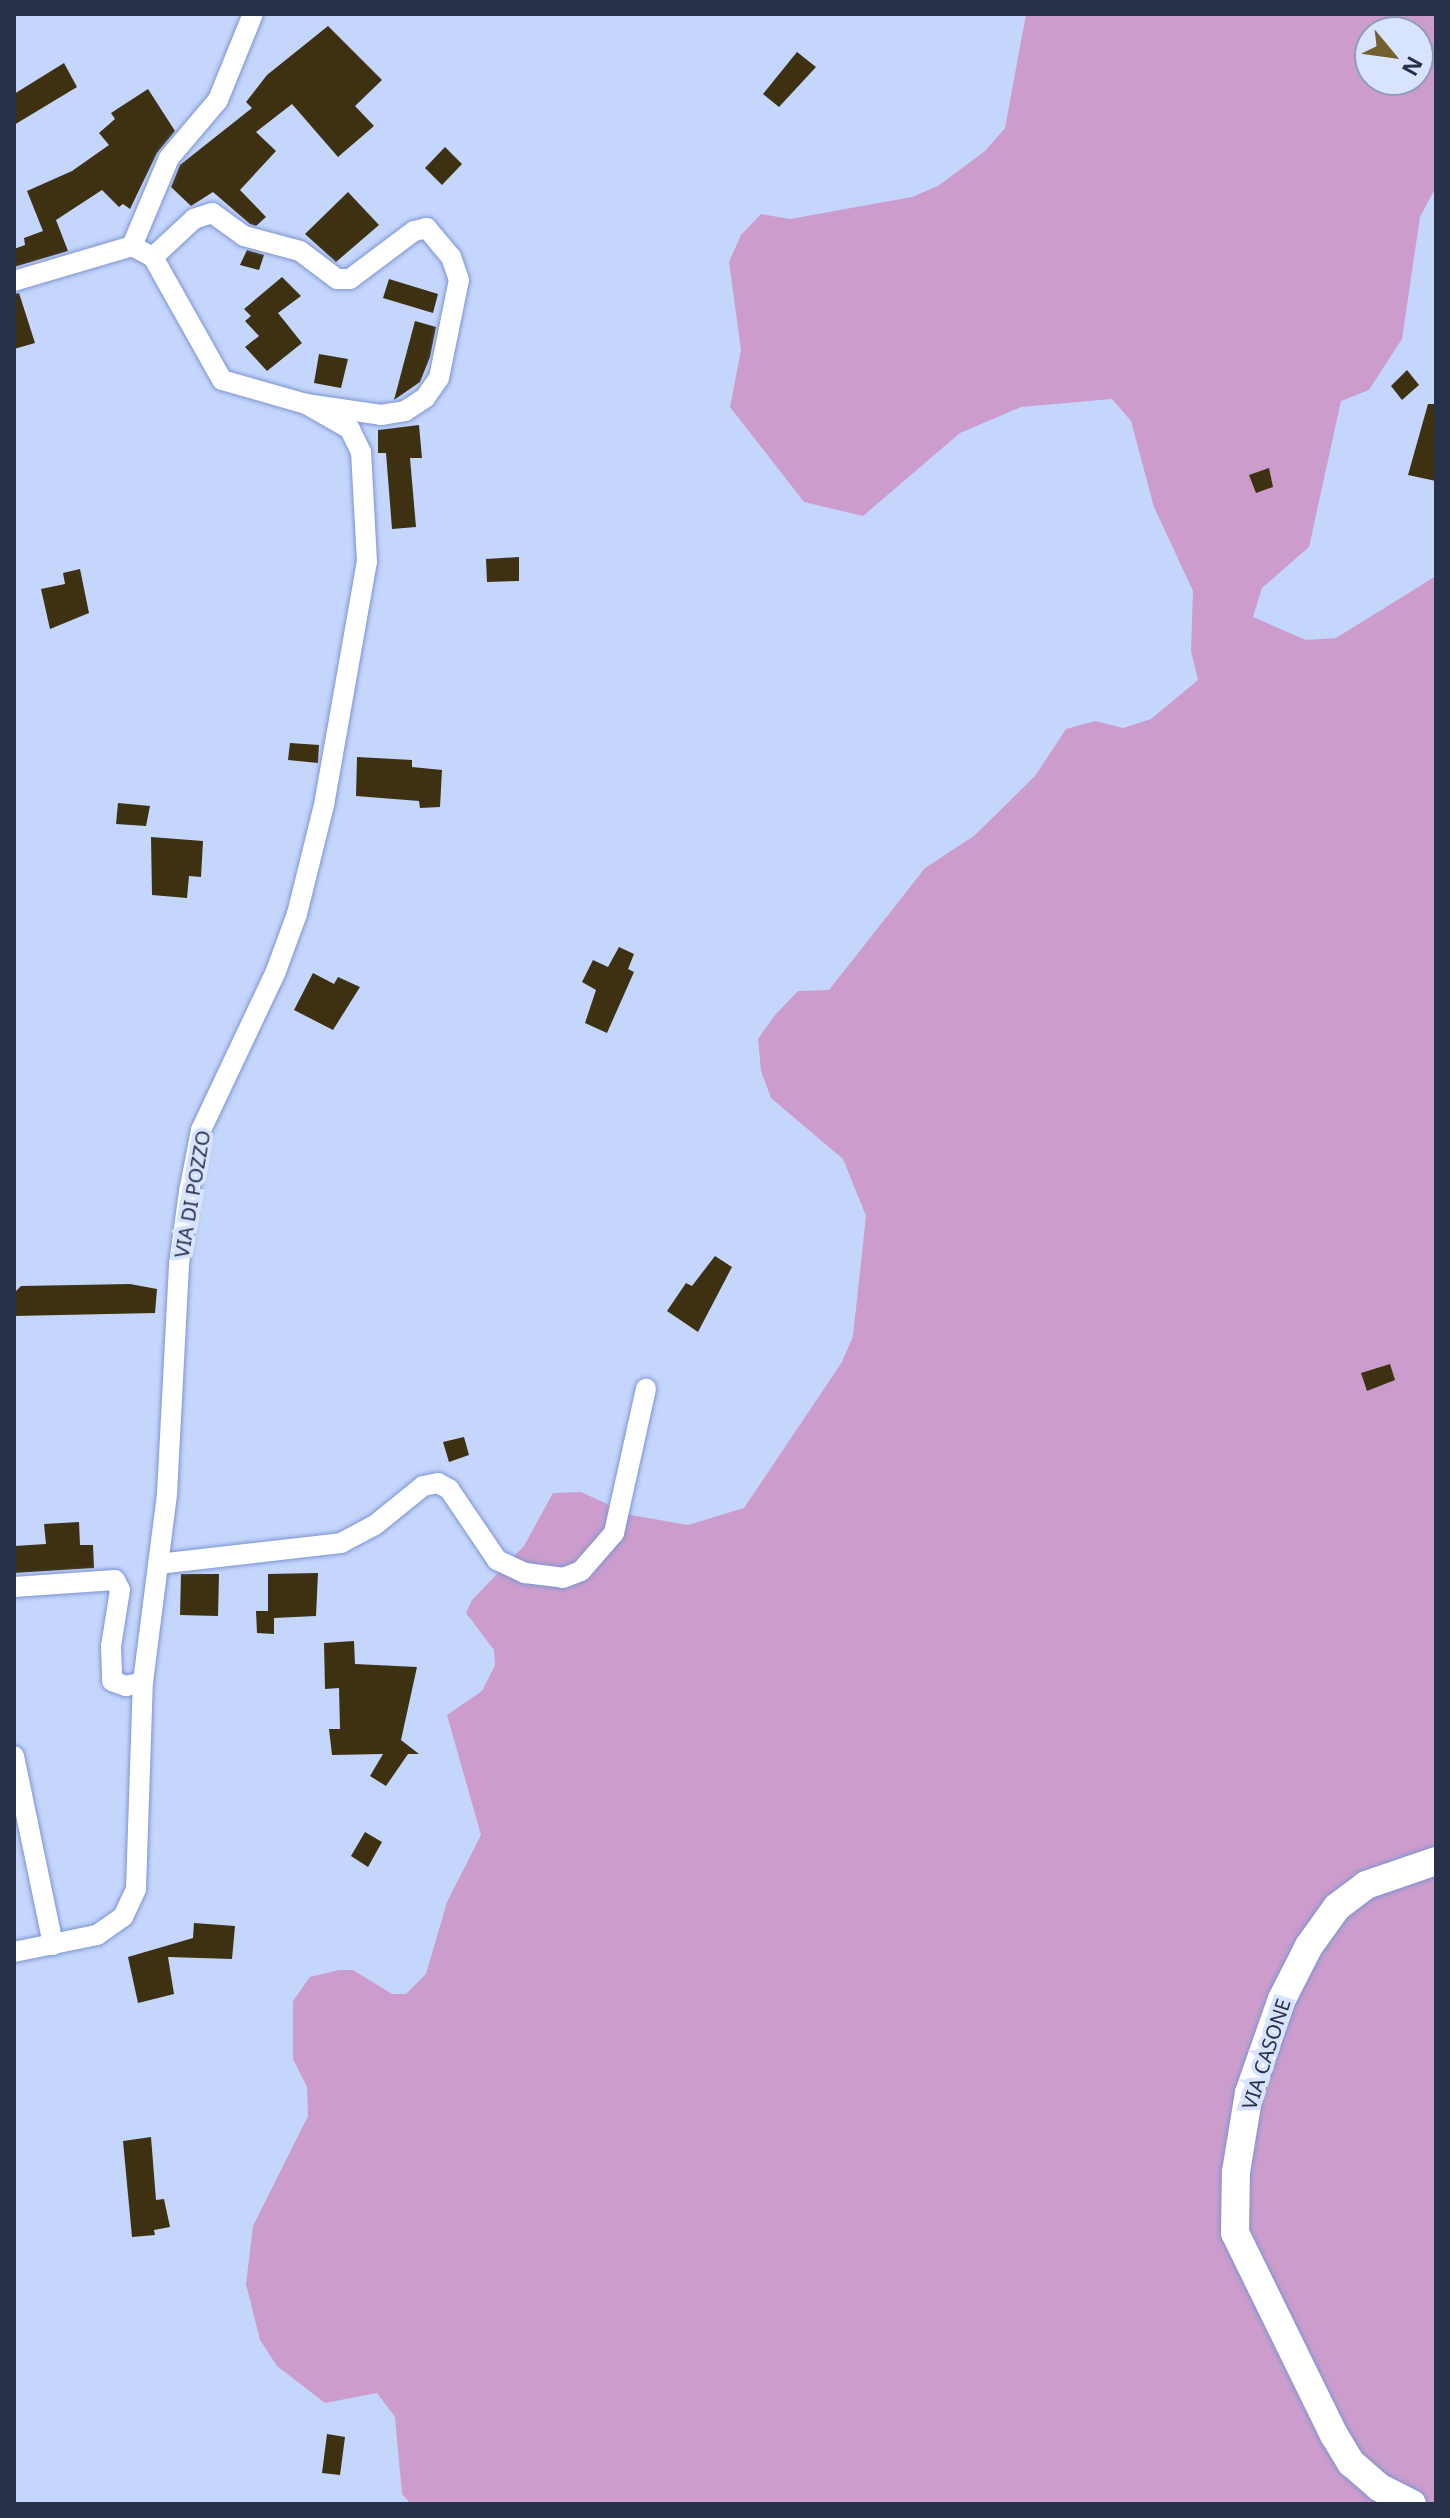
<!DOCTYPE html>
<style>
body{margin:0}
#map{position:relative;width:1450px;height:2518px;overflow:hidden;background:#c5d6fc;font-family:"Noto Sans",sans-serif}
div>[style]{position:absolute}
.green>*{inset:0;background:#cc9dcc}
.building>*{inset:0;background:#3e3112}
.roads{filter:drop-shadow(0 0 2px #7c95d1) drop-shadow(0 0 2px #7c95d1)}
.street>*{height:20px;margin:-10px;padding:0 10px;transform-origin:10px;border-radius:10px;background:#fff}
.secondary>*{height:28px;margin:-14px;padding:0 14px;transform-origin:14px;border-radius:14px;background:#fff}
span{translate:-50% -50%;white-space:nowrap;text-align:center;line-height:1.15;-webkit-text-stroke:8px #d8e3fd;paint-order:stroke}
.street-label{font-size:20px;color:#27314a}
.frame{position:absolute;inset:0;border:16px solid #27314a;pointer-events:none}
.north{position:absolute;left:1354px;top:16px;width:80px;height:80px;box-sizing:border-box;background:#d8e3fd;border:2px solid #919cb5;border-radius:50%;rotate:119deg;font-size:22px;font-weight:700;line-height:32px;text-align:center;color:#27314a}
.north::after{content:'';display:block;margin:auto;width:28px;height:36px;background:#745f2e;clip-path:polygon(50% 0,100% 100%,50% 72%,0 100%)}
</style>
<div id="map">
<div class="green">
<i style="clip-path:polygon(evenodd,1026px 14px,1436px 14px,1436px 187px,1420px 217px,1402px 339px,1369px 390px,1341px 401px,1309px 547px,1262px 588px,1253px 617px,1306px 640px,1336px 638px,1436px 576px,1436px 2504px,411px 2504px,402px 2494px,395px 2417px,377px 2393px,325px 2403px,277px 2366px,260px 2340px,246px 2284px,253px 2226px,308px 2116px,307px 2087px,293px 2059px,293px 2001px,310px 1977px,339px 1970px,353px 1970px,392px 1994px,406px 1994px,426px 1974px,447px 1902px,481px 1835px,447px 1715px,482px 1691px,495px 1665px,494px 1650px,466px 1613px,472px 1600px,524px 1546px,553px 1493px,581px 1492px,631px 1515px,688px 1525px,744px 1508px,842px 1362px,853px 1336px,866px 1216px,843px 1159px,771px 1098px,761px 1071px,758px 1039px,775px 1015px,798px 991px,829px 990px,925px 868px,974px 836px,1035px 776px,1066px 729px,1095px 721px,1123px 728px,1151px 719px,1198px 680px,1191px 651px,1193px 591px,1154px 507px,1131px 421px,1112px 399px,1021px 407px,960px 433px,863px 516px,804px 502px,730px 407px,741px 350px,729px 262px,741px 235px,761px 214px,790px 219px,912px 197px,938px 186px,985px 151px,1005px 128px,1026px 14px,1370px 32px,1418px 32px,1418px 80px,1370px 80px,1370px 32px)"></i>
</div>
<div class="building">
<i style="clip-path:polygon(328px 26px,382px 80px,355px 106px,374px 126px,338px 157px,292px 104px,256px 132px,276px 151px,240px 190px,266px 217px,256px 226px,250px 224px,213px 192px,191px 206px,171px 187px,180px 165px,252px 108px,246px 102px,267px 75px)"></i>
<i style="clip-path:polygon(797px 52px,816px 67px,779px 107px,763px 94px)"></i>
<i style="clip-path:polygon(64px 63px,77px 87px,14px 125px,14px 94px)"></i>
<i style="clip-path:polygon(148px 89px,175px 131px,157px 153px,130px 209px,123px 204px,119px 207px,102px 190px,56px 220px,68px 251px,14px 267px,14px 249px,25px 245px,24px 238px,43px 231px,27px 191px,72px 171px,109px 145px,99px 133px,115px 119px,111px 113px)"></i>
<i style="clip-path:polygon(445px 147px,462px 164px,442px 185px,425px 168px)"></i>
<i style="clip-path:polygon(348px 192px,379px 225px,336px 262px,305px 234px)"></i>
<i style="clip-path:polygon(247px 250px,264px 255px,259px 270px,240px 265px)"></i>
<i style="clip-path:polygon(282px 277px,301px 296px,278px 313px,302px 343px,267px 371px,245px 347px,259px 336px,245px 321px,251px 316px,244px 309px)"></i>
<i style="clip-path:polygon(389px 279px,438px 294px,433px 313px,383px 298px)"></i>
<i style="clip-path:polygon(19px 293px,35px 343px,14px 349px,14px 294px)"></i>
<i style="clip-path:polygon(415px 321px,436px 327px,430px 357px,420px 382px,394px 400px)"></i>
<i style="clip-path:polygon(319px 354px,348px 359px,341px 388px,314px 383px)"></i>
<i style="clip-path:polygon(1407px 370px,1419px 385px,1402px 400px,1391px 386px)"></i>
<i style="clip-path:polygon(1428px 404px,1436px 404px,1436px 481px,1408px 475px)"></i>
<i style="clip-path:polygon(419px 425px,422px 458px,410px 458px,416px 527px,392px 529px,386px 453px,378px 453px,378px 430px)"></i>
<i style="clip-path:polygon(1269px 468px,1273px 487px,1256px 493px,1249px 475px)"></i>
<i style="clip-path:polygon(519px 557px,519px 581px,487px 582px,486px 559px)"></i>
<i style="clip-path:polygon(80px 569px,89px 613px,50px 629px,41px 589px,65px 584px,63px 573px)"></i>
<i style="clip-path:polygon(290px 743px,319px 745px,318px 763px,288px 760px)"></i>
<i style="clip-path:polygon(357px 757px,412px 760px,412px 767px,442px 770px,440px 807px,420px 808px,419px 801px,356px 796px)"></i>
<i style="clip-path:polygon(118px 803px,150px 806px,146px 826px,116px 824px)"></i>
<i style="clip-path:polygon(151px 837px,203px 841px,201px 877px,189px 876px,187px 898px,152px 895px)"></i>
<i style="clip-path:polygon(619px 947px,634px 954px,628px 969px,634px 972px,607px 1033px,585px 1023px,596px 990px,582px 982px,593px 960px,608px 967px)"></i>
<i style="clip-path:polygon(313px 973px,334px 984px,338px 977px,360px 987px,333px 1030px,294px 1010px)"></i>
<i style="clip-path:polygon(715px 1256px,732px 1267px,698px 1332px,667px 1311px,686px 1283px,692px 1286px)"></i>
<i style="clip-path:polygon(130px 1284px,157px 1289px,155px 1313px,14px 1316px,14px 1293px,21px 1286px)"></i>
<i style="clip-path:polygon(1390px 1364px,1395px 1380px,1367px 1391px,1361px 1373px)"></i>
<i style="clip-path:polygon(464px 1437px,469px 1455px,449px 1462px,443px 1442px)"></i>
<i style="clip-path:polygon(79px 1522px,80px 1545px,93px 1545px,94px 1568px,14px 1573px,14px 1546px,46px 1544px,44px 1524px)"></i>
<i style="clip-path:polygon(318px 1573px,316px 1616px,274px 1618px,274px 1634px,257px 1633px,256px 1611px,268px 1611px,268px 1574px)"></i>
<i style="clip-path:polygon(181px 1574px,219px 1574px,218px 1616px,180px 1615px)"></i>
<i style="clip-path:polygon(354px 1641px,355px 1664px,417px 1667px,401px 1740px,419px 1754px,408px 1754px,386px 1786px,370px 1776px,383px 1754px,332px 1755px,329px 1729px,340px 1729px,339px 1688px,325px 1689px,324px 1643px)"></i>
<i style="clip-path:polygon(365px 1832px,382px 1842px,368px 1867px,351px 1856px)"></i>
<i style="clip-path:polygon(194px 1923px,235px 1926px,232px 1959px,168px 1957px,174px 1994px,138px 2003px,128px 1957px,193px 1938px)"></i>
<i style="clip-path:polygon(151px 2137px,156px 2200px,164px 2199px,170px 2227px,154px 2230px,155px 2235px,132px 2237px,123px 2141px)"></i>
<i style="clip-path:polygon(327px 2434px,345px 2437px,340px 2475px,322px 2473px)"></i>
</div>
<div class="roads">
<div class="street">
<i style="left:132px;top:246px;width:95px;rotate:-67.2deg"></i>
<i style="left:169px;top:158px;width:76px;rotate:-49.8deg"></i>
<i style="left:218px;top:100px;width:93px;rotate:-67.9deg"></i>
<i style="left:14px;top:281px;width:123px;rotate:-16.5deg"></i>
<i style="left:132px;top:246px;width:24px;rotate:28deg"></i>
<i style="left:153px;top:257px;width:141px;rotate:60.7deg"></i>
<i style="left:222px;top:380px;width:87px;rotate:15.9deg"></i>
<i style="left:306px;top:404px;width:76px;rotate:8.3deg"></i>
<i style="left:381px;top:415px;width:24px;rotate:-9deg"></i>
<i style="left:405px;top:411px;width:24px;rotate:-33deg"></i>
<i style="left:425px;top:398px;width:24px;rotate:-55deg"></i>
<i style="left:439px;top:378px;width:100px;rotate:-78.5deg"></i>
<i style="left:459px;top:280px;width:24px;rotate:-109deg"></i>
<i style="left:451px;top:257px;width:38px;rotate:-130deg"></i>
<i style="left:427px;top:228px;width:13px;rotate:167deg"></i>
<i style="left:414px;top:231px;width:80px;rotate:143.1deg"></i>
<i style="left:350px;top:279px;width:13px;rotate:180deg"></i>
<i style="left:337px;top:279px;width:46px;rotate:-142.9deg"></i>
<i style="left:300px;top:251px;width:58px;rotate:-165deg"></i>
<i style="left:244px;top:236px;width:39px;rotate:-144deg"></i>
<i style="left:212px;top:213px;width:19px;rotate:162deg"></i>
<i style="left:194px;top:219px;width:56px;rotate:137.2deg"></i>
<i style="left:158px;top:1564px;width:184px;rotate:-6.5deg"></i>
<i style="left:341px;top:1543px;width:38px;rotate:-28deg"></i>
<i style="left:375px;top:1525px;width:62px;rotate:-39.1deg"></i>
<i style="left:423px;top:1486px;width:15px;rotate:-11deg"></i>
<i style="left:438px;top:1483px;width:13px;rotate:29deg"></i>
<i style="left:449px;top:1489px;width:86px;rotate:55.9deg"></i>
<i style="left:497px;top:1560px;width:31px;rotate:25deg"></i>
<i style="left:525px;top:1573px;width:38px;rotate:7deg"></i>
<i style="left:563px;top:1578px;width:19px;rotate:-21deg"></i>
<i style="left:581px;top:1571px;width:50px;rotate:-49deg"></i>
<i style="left:614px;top:1533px;width:148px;rotate:-77.5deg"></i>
<i style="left:14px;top:1587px;width:101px;rotate:-4deg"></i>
<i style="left:115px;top:1580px;width:11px;rotate:63deg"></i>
<i style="left:120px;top:1590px;width:57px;rotate:99.1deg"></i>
<i style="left:111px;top:1646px;width:35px;rotate:88deg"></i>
<i style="left:112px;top:1681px;width:15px;rotate:20deg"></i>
<i style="left:126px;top:1686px;width:17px;rotate:-13deg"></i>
<i style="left:14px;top:1756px;width:193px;rotate:78.3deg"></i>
<i style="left:14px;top:1952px;width:85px;rotate:-11.6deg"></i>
<i style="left:97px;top:1935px;width:32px;rotate:-35deg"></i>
<i style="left:123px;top:1917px;width:31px;rotate:-65deg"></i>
<i style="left:136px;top:1889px;width:207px;rotate:-88.1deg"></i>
<i style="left:143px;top:1682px;width:190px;rotate:-82.7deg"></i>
<i style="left:167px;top:1494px;width:230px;rotate:-87deg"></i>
<i style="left:179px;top:1264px;width:73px;rotate:-82.1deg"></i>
<i style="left:189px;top:1192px;width:63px;rotate:-79deg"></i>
<i style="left:201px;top:1130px;width:176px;rotate:-64.7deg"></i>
<i style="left:276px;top:971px;width:61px;rotate:-69.8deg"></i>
<i style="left:297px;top:914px;width:112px;rotate:-76.1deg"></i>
<i style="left:324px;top:805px;width:247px;rotate:-80deg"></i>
<i style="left:367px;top:562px;width:110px;rotate:-93.1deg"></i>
<i style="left:361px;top:452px;width:25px;rotate:-116deg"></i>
<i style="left:350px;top:429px;width:51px;rotate:-150.4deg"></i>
</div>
<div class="secondary">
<i style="left:1412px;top:2504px;width:37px;rotate:-153deg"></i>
<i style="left:1379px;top:2487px;width:37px;rotate:-139deg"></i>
<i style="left:1351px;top:2463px;width:33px;rotate:-121deg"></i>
<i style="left:1334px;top:2435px;width:225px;rotate:-116.1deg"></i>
<i style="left:1235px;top:2233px;width:61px;rotate:-89.1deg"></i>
<i style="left:1236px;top:2172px;width:80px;rotate:-80.7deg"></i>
<i style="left:1249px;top:2093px;width:100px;rotate:-70.7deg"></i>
<i style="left:1282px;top:1999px;width:59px;rotate:-63deg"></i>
<i style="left:1309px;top:1946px;width:48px;rotate:-54.3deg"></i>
<i style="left:1337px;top:1907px;width:36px;rotate:-37deg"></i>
<i style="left:1366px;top:1885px;width:74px;rotate:-18.9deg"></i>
</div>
</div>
<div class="street-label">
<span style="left:192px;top:1194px;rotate:-80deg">VIA DI POZZO</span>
<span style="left:1266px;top:2054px;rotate:-72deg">VIA CASONE</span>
</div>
<div class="frame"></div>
<div class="north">N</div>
</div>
